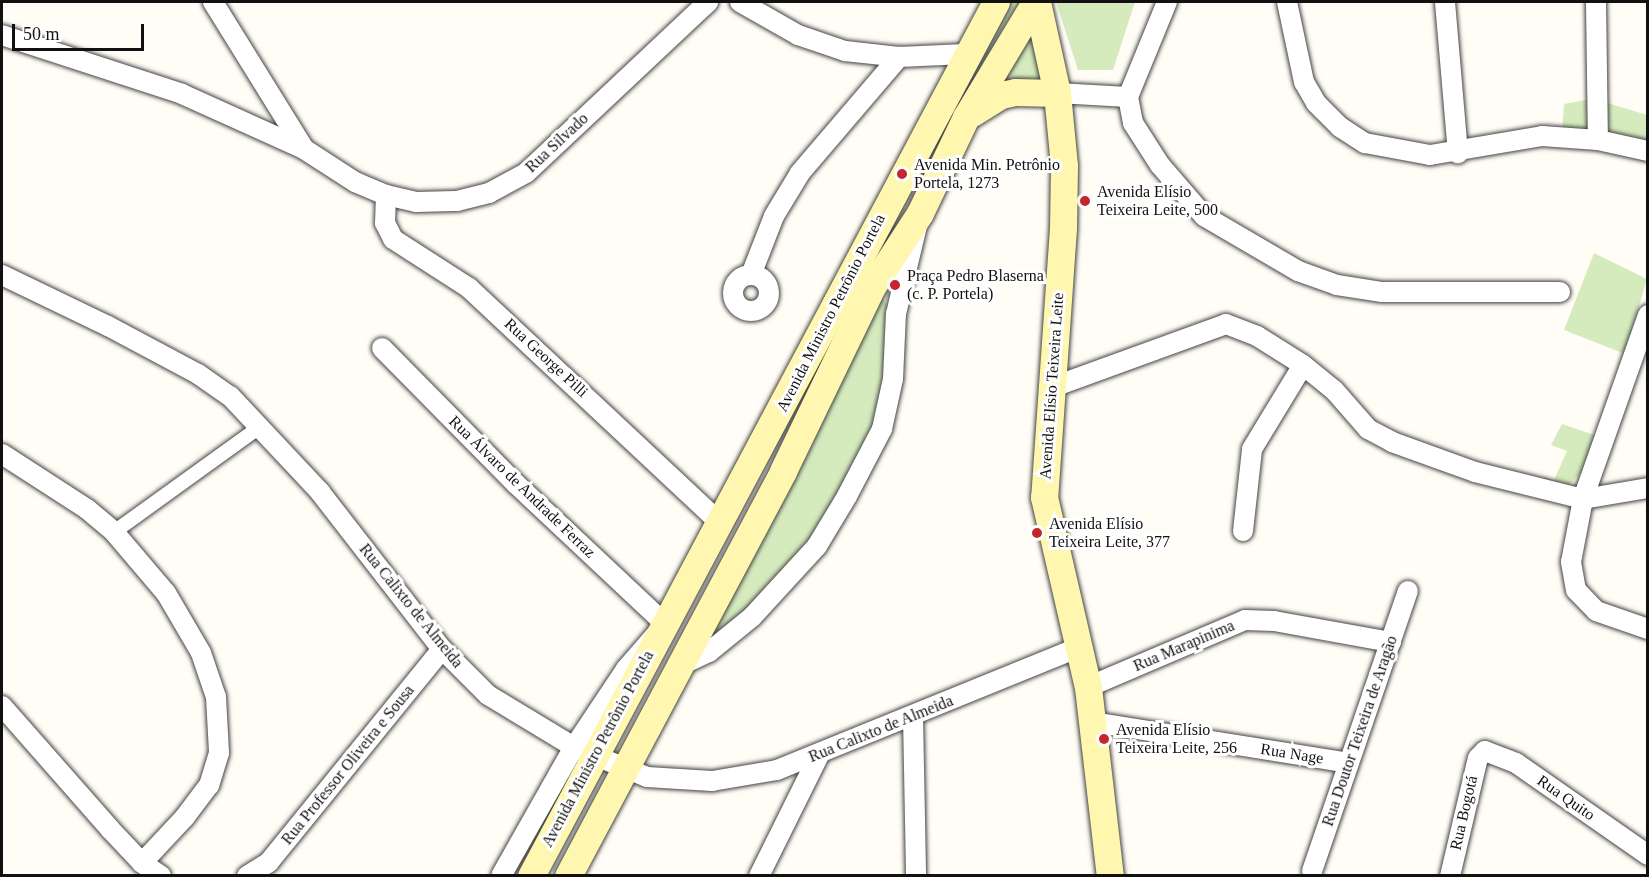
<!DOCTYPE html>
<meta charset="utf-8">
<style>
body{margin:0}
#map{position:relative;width:1649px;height:877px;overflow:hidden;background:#fffdf5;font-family:Georgia,serif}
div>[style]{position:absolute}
.green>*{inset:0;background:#d5ebbd}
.roads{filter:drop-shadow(0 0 2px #444) drop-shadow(0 0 2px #444)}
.pedestrian>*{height:14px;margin:-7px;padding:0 7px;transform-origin:7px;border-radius:7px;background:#fff}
.minor>*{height:20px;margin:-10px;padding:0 10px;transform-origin:10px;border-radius:10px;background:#fff}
.minor>.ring{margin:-10px;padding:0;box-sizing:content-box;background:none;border:20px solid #fff;border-radius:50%}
.secondary>*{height:27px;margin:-13.5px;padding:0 13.5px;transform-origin:13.5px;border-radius:13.5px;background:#fff6b0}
.dots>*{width:16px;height:16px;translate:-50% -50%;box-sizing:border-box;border:3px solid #fff;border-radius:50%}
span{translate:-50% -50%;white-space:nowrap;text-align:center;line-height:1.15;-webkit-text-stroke:6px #fff;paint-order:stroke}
.street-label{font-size:16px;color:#111}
.poi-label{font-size:16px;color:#111}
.left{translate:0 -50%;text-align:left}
.frame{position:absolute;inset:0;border:3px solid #111;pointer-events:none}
.scale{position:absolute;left:12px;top:24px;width:132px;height:27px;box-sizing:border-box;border:3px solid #111;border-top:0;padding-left:8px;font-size:18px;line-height:21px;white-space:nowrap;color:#111;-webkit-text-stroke:4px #fff;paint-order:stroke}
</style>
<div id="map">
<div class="green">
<i style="clip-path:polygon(1006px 2px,1019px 2px,1019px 10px,960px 95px)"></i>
<i style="clip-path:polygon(1035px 2px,1057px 93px,966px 117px)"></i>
<i style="clip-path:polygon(1056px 2px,1135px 2px,1113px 70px,1078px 70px)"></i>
<i style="clip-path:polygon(1592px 99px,1592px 129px,1584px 135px,1562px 133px,1564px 104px)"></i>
<i style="clip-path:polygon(1601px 101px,1647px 115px,1647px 148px,1599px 137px)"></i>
<i style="clip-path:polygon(1594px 253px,1647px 279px,1625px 354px,1564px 330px)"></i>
<i style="clip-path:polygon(872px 287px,896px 314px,882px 429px,795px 573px,679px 666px)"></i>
<i style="clip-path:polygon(1562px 424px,1594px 435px,1587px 467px,1569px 485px,1541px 483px,1544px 477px,1554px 480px,1567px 451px,1551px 445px)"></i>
</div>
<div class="roads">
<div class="pedestrian">
<i style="left:114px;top:532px;width:181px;rotate:-35.8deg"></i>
</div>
<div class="minor">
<i style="left:213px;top:2px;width:173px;rotate:58.2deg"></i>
<i style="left:304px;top:149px;width:61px;rotate:32.9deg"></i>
<i style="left:355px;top:182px;width:34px;rotate:23deg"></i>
<i style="left:386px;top:195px;width:31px;rotate:13deg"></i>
<i style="left:416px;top:202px;width:41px;rotate:-1.4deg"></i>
<i style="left:457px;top:201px;width:33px;rotate:-14deg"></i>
<i style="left:489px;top:193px;width:42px;rotate:-28.4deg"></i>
<i style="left:526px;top:173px;width:250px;rotate:-43.2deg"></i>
<i style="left:740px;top:2px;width:67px;rotate:29.6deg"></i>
<i style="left:798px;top:35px;width:50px;rotate:18.8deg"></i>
<i style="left:845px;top:51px;width:54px;rotate:6.3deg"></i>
<i style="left:899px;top:57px;width:66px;rotate:-2.6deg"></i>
<i style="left:1287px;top:2px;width:82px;rotate:78deg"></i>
<i style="left:1304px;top:82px;width:24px;rotate:60deg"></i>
<i style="left:1316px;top:103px;width:34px;rotate:45deg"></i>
<i style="left:1340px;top:127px;width:30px;rotate:33deg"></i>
<i style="left:1365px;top:143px;width:66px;rotate:10.5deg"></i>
<i style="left:1430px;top:155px;width:114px;rotate:-9.6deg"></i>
<i style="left:1542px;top:136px;width:56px;rotate:4.1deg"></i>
<i style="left:1598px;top:140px;width:51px;rotate:12.4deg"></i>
<i style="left:1445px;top:2px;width:152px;rotate:85.1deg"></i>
<i style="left:1596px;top:2px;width:138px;rotate:89.2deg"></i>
<i style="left:2px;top:35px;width:189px;rotate:18.1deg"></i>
<i style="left:182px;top:94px;width:134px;rotate:24.3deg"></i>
<i style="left:1057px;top:93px;width:71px;rotate:3.2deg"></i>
<i style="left:1128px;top:97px;width:26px;rotate:79deg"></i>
<i style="left:1133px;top:123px;width:50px;rotate:57.3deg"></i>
<i style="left:1160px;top:165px;width:67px;rotate:49.2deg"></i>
<i style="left:1204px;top:216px;width:109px;rotate:30.3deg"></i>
<i style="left:1298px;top:271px;width:41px;rotate:19.7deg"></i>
<i style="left:1337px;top:285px;width:46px;rotate:8.8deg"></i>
<i style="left:1382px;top:292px;width:178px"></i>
<i style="left:1128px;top:97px;width:103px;rotate:-67.7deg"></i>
<i style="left:386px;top:195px;width:28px;rotate:92deg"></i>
<i style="left:385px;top:223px;width:18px;rotate:63deg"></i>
<i style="left:393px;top:239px;width:90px;rotate:32.8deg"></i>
<i style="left:469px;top:288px;width:344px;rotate:43.1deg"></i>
<i style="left:2px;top:275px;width:118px;rotate:25.7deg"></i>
<i style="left:108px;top:326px;width:102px;rotate:28.1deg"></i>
<i style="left:198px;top:374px;width:39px;rotate:35deg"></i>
<i style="left:230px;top:396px;width:132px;rotate:46.8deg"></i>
<i style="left:320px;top:492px;width:199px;rotate:52.2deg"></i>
<i style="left:442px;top:649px;width:65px;rotate:45deg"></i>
<i style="left:488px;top:695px;width:100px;rotate:31.2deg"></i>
<i style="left:574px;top:747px;width:79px;rotate:22.3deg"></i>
<i style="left:647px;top:777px;width:65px;rotate:3.5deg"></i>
<i style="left:712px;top:781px;width:66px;rotate:-9.6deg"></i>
<i style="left:777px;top:770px;width:324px;rotate:-22.1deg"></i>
<i style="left:751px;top:275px;width:63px;rotate:-68.7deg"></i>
<i style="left:774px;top:216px;width:50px;rotate:-58.8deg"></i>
<i style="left:800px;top:173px;width:153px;rotate:-49.5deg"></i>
<i class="ring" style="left:733px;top:275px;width:16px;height:16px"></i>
<i style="left:1648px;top:315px;width:195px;rotate:109.5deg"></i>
<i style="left:1583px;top:499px;width:64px;rotate:100.8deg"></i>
<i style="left:1571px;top:562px;width:28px;rotate:80deg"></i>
<i style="left:1576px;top:590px;width:29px;rotate:46deg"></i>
<i style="left:1596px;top:611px;width:55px;rotate:19.1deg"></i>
<i style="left:382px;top:348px;width:190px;rotate:45.4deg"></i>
<i style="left:515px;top:483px;width:206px;rotate:43.2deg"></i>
<i style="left:665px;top:624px;width:60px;rotate:130.9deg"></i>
<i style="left:626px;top:669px;width:94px;rotate:123.7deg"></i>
<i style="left:574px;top:747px;width:148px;rotate:119.5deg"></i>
<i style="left:1053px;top:387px;width:184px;rotate:-20deg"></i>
<i style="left:1226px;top:324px;width:33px;rotate:21deg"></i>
<i style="left:1257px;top:336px;width:54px;rotate:32.2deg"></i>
<i style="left:1303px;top:365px;width:40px;rotate:39deg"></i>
<i style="left:1334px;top:390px;width:52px;rotate:48.9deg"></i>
<i style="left:1368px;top:429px;width:27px;rotate:28deg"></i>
<i style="left:1392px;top:442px;width:88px;rotate:19.9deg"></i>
<i style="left:1475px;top:472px;width:111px;rotate:14deg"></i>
<i style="left:1583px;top:499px;width:66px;rotate:-9.6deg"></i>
<i style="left:2px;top:454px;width:101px;rotate:32.9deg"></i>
<i style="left:87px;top:509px;width:35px;rotate:40deg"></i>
<i style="left:114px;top:532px;width:80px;rotate:49.6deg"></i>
<i style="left:166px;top:593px;width:69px;rotate:59.7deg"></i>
<i style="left:201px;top:653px;width:46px;rotate:71.2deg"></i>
<i style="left:216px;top:697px;width:56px;rotate:86.9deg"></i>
<i style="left:219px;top:753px;width:34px;rotate:107deg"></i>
<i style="left:209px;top:785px;width:40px;rotate:127deg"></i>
<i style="left:185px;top:817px;width:63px;rotate:133.1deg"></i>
<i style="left:1243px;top:531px;width:82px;rotate:-83.7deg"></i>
<i style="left:1252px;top:449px;width:98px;rotate:-58.7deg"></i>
<i style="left:679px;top:666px;width:33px;rotate:-25deg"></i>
<i style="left:709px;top:652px;width:55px;rotate:-39.1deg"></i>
<i style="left:752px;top:617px;width:96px;rotate:-47.5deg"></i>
<i style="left:817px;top:546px;width:58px;rotate:-59deg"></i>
<i style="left:847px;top:496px;width:76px;rotate:-62.4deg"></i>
<i style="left:882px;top:429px;width:51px;rotate:-77.6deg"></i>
<i style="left:893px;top:379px;width:65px;rotate:-87.4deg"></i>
<i style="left:896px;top:314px;width:90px;rotate:-76.6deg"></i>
<i style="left:1088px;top:687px;width:171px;rotate:-23.1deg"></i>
<i style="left:1245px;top:620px;width:29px;rotate:2deg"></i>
<i style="left:1274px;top:621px;width:119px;rotate:10.2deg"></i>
<i style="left:2px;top:706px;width:164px;rotate:48.7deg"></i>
<i style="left:110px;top:829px;width:47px;rotate:46.7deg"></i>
<i style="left:142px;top:863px;width:23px;rotate:34deg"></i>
<i style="left:913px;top:716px;width:160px;rotate:88.9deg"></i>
<i style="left:1093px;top:722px;width:259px;rotate:9.1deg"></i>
<i style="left:1312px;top:871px;width:296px;rotate:-71.1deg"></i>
<i style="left:247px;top:876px;width:26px;rotate:-32deg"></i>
<i style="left:269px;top:862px;width:274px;rotate:-50.9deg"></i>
<i style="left:759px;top:876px;width:135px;rotate:-63.6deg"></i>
<i style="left:1450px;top:876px;width:121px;rotate:-76.7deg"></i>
<i style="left:1478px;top:758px;width:10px;rotate:-45deg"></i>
<i style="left:1485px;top:751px;width:33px;rotate:21deg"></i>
<i style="left:1516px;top:763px;width:161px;rotate:34.9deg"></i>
</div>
<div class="secondary">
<i style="left:1037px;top:2px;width:93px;rotate:77.6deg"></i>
<i style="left:1057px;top:93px;width:73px;rotate:84.5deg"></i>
<i style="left:1064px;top:166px;width:62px;rotate:90.9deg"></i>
<i style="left:1063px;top:228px;width:270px;rotate:94deg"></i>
<i style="left:1044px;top:497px;width:195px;rotate:77deg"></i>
<i style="left:1088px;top:687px;width:190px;rotate:83.4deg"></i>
<i style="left:972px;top:113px;width:34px;rotate:-32deg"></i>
<i style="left:1001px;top:95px;width:14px;rotate:-12deg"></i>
<i style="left:1015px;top:92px;width:42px;rotate:1.4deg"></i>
<i style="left:531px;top:876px;width:990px;rotate:-61.99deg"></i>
<i style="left:568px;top:876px;width:459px;rotate:-62deg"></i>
<i style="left:783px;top:471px;width:204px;rotate:-64.2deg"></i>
<i style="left:872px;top:287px;width:88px;rotate:-57deg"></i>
<i style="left:920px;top:213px;width:106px;rotate:-64.4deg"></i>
<i style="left:966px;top:117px;width:134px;rotate:-59deg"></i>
</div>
</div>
<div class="dots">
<i style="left:902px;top:174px;background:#c4262e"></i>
<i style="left:1085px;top:201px;background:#c4262e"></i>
<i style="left:895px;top:285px;background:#c4262e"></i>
<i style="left:1037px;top:533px;background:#c4262e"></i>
<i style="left:1104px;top:739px;background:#c4262e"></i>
</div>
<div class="street-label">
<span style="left:557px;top:143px;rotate:-43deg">Rua Silvado</span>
<span style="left:831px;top:313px;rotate:-63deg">Avenida Ministro Petrônio Portela</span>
<span style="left:546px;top:358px;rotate:43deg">Rua George Pilli</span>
<span style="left:1052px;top:386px;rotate:-86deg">Avenida Elísio Teixeira Leite</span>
<span style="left:522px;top:487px;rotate:44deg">Rua Álvaro de Andrade Ferraz</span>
<span style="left:411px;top:606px;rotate:51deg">Rua Calixto de Almeida</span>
<span style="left:1184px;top:646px;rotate:-23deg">Rua Marapinima</span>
<span style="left:881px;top:729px;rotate:-22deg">Rua Calixto de Almeida</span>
<span style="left:1360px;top:731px;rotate:-71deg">Rua Doutor Teixeira de Aragão</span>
<span style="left:598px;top:749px;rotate:-62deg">Avenida Ministro Petrônio Portela</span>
<span style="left:1292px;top:754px;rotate:9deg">Rua Nage</span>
<span style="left:348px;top:765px;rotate:-51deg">Rua Professor Oliveira e Sousa</span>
<span style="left:1566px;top:798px;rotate:35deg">Rua Quito</span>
<span style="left:1464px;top:813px;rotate:-77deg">Rua Bogotá</span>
</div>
<div class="poi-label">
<span class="left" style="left:914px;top:174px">Avenida Min. Petrônio<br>Portela, 1273</span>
<span class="left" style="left:1097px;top:201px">Avenida Elísio<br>Teixeira Leite, 500</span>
<span class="left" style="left:907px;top:285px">Praça Pedro Blaserna<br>(c. P. Portela)</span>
<span class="left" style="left:1049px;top:533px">Avenida Elísio<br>Teixeira Leite, 377</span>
<span class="left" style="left:1116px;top:739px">Avenida Elísio<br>Teixeira Leite, 256</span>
</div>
<div class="frame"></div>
<div class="scale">50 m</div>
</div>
